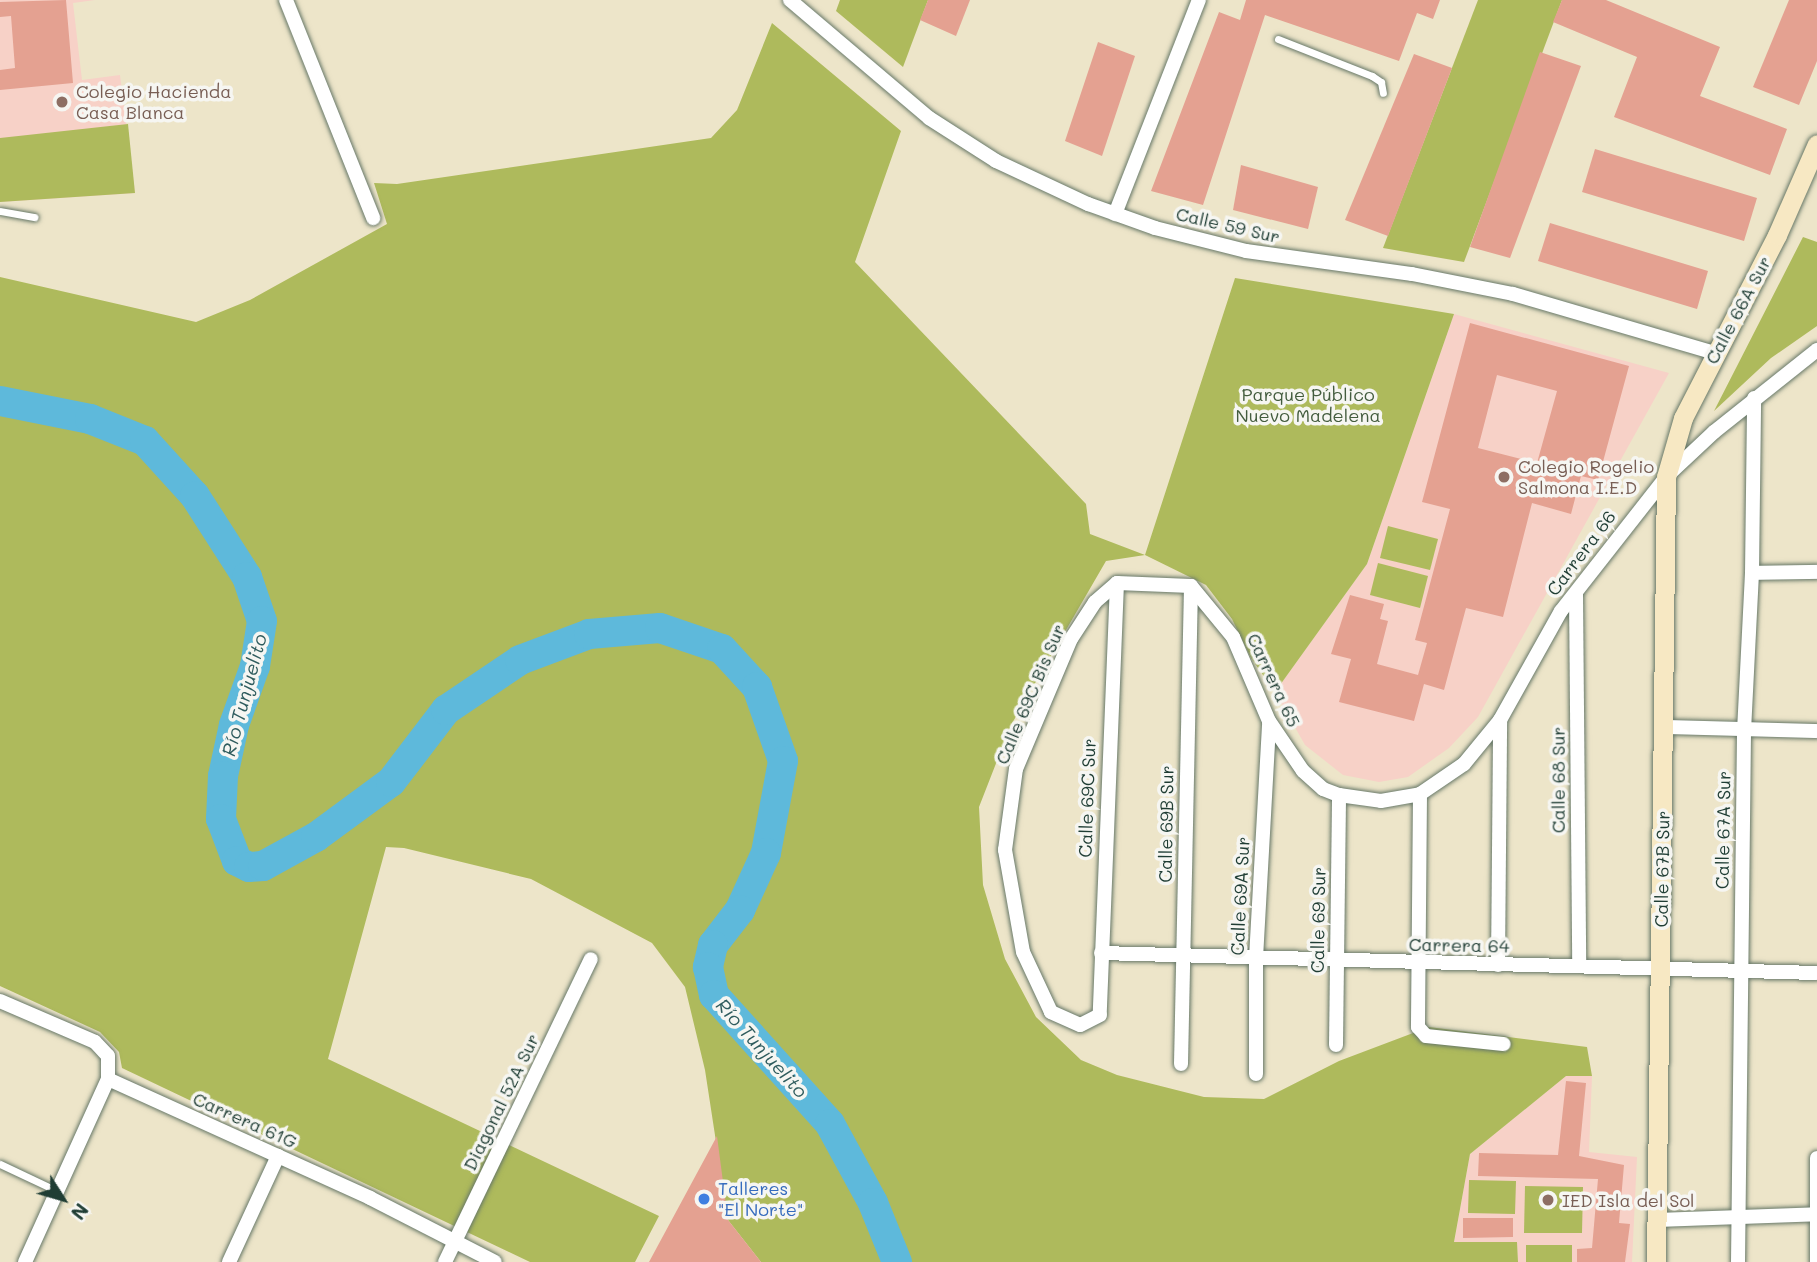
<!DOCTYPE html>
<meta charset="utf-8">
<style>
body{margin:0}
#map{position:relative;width:1817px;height:1262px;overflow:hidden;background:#ede5c9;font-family:Mali,sans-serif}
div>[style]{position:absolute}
.built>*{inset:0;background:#f7d1c7}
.green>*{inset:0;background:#aeba5c}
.river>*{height:30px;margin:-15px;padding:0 15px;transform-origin:15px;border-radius:15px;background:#5eb9db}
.building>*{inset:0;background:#e4a191}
.roads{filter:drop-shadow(0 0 2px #677868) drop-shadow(0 0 2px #677868)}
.lane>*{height:7px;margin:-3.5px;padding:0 3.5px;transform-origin:3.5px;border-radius:3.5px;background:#fff}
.street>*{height:14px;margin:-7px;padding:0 7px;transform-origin:7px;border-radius:7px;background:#fff}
.secondary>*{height:19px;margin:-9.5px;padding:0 9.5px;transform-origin:9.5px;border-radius:9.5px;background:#f7e8c3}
.dots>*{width:19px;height:19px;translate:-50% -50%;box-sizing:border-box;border:4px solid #f6f6f2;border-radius:50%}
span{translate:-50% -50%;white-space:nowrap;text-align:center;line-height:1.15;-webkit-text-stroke:7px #f6f6f2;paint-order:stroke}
.education-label{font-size:18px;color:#785e54}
.left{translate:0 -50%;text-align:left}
.street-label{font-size:18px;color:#1f3d34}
.park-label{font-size:18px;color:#435c3e}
.shop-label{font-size:18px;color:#366cbe}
.water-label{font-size:19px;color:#2f5c5e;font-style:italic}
.north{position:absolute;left:28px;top:1164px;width:70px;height:70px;-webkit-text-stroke:5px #f6f6f2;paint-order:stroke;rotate:127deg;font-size:19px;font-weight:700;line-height:28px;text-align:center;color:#1f3d34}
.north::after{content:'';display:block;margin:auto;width:24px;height:32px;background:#1f3d34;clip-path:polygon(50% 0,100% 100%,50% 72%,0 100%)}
</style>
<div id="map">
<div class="built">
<i style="clip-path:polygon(0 0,95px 0,73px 3px,82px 80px,120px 75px,135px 193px,0 202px)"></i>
<i style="clip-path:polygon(1454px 314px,1669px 373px,1478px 717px,1449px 748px,1408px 777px,1379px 782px,1343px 775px,1305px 745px,1275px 692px,1367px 564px)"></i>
<i style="clip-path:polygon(1566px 1076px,1592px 1076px,1589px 1152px,1637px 1157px,1632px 1262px,1518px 1262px,1517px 1242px,1454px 1243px,1470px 1154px)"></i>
</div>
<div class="green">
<i style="clip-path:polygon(840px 0,928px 0,903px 67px,836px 11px)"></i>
<i style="clip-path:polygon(1478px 0,1562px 0,1464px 262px,1383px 248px)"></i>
<i style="clip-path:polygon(772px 23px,901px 131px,855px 262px,1086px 504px,1090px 534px,1145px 555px,1235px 278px,1454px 314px,1367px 564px,1275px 692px,1251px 658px,1232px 619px,1206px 585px,1145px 555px,1106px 561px,1011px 725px,979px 807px,983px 885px,1005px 959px,1036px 1017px,1081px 1060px,1117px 1075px,1204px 1097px,1264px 1099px,1339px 1061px,1429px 1027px,1587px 1047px,1592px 1076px,1566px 1076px,1470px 1154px,1454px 1242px,1517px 1242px,1518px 1262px,761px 1262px,728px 1220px,705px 1070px,685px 987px,652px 943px,531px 879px,404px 848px,386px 847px,328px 1059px,659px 1216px,635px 1262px,530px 1262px,122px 1068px,119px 1052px,100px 1032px,0 986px,0 277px,196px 322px,250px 300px,387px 224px,374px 183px,397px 184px,711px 138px,737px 110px)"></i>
<i style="clip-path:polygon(128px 124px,135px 193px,0 202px,0 138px)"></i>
<i style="clip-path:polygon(1803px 237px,1817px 242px,1817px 326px,1771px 358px,1714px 411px)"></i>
<i style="clip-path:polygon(1388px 526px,1438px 539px,1430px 570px,1380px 558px)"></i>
<i style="clip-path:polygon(1378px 563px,1428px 576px,1420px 608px,1370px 595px)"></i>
<i style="clip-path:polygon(1469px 1180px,1516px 1181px,1515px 1214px,1468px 1213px)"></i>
<i style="clip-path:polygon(1525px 1186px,1583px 1187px,1582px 1233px,1524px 1233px)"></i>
<i style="clip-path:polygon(1526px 1245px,1572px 1245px,1572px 1262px,1526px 1262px)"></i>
</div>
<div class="river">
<i style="left:0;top:401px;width:92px;rotate:11.3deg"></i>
<i style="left:90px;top:419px;width:59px;rotate:21.8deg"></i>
<i style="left:145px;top:441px;width:74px;rotate:47.7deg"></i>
<i style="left:195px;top:496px;width:96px;rotate:57.3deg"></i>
<i style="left:247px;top:577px;width:46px;rotate:71.2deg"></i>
<i style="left:262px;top:621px;width:46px;rotate:98.8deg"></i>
<i style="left:255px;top:666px;width:63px;rotate:109.6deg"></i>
<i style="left:234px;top:725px;width:52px;rotate:102.2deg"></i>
<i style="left:223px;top:776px;width:43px;rotate:92.7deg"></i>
<i style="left:221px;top:819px;width:45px;rotate:69.1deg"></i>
<i style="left:237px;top:861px;width:13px;rotate:27deg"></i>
<i style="left:249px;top:867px;width:14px;rotate:-4deg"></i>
<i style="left:263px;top:866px;width:60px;rotate:-28.7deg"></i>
<i style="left:316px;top:837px;width:93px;rotate:-36.3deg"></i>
<i style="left:391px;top:782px;width:91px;rotate:-52.6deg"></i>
<i style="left:446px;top:710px;width:89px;rotate:-34deg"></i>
<i style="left:520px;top:660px;width:74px;rotate:-20.6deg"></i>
<i style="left:589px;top:634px;width:71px;rotate:-4.8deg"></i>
<i style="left:660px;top:628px;width:65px;rotate:18.7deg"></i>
<i style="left:722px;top:649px;width:52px;rotate:47.4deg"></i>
<i style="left:757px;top:687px;width:78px;rotate:70.6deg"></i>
<i style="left:783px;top:761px;width:94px;rotate:100.5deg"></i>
<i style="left:766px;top:853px;width:63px;rotate:114.5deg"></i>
<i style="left:740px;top:910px;width:44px;rotate:127.6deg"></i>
<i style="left:713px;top:945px;width:23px;rotate:103deg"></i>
<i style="left:708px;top:967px;width:29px;rotate:78deg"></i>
<i style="left:714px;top:995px;width:173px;rotate:48deg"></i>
<i style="left:830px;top:1124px;width:90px;rotate:61.4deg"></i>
<i style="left:873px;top:1203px;width:64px;rotate:67.9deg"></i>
</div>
<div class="building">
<i style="clip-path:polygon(66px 0,73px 83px,0 90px,0 70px,15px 68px,11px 16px,0 17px,0 2px)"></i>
<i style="clip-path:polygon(928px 0,970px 0,956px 36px,920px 20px)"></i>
<i style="clip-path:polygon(1246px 0,1440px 0,1433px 19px,1417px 13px,1399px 61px,1265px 15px,1203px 205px,1151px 191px,1219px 12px,1240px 20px)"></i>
<i style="clip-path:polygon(1562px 0,1606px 0,1720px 47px,1700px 96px,1787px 129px,1770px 175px,1614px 117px,1637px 57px,1553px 22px)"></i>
<i style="clip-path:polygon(1789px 0,1817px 0,1817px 61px,1799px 105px,1753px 87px)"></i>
<i style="clip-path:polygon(1098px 42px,1135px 56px,1102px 156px,1065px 141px)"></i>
<i style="clip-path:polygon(1540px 52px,1581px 66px,1510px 258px,1470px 247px)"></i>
<i style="clip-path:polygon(1414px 54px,1452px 68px,1388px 236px,1345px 220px)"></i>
<i style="clip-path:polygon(1595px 149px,1757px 198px,1744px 241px,1582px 192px)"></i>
<i style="clip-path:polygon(1241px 165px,1318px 187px,1308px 229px,1233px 210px)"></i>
<i style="clip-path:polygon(1550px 223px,1708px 271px,1697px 309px,1538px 261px)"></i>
<i style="clip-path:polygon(evenodd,1470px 323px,1629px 366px,1598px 480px,1581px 476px,1571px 514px,1532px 503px,1503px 617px,1466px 608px,1444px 690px,1424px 684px,1414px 721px,1339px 702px,1351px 659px,1331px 654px,1350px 595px,1384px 604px,1380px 619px,1388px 621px,1377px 664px,1418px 675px,1427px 643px,1415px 640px,1450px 509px,1422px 502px,1470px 323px,1497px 375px,1557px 391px,1537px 463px,1478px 448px,1497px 375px)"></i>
<i style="clip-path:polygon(1566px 1081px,1586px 1083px,1579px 1156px,1624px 1165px,1619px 1223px,1630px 1224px,1625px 1262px,1577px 1262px,1577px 1249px,1592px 1248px,1598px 1179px,1478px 1176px,1479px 1153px,1558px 1155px)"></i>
<i style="clip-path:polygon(717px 1136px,728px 1220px,761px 1262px,649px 1262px)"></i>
<i style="clip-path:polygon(1463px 1218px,1513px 1218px,1513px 1237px,1463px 1238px)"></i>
</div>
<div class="roads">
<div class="lane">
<i style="left:1278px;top:39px;width:101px;rotate:21.5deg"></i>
<i style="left:1372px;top:76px;width:11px;rotate:34deg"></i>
<i style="left:1381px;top:82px;width:11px;rotate:80deg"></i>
<i style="left:0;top:211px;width:35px;rotate:10deg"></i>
<i style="left:0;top:1164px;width:63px;rotate:25.3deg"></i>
</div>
<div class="street">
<i style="left:286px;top:0;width:235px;rotate:68.2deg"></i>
<i style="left:790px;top:0;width:182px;rotate:40.3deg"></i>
<i style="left:929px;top:118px;width:80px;rotate:32.7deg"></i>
<i style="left:996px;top:161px;width:102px;rotate:25.1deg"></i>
<i style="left:1088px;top:204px;width:71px;rotate:19.7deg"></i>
<i style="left:1155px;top:228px;width:94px;rotate:14.2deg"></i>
<i style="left:1246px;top:251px;width:168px;rotate:7.9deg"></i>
<i style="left:1412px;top:274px;width:103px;rotate:11.2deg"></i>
<i style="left:1513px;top:294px;width:210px;rotate:16.3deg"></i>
<i style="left:1115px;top:214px;width:230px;rotate:-68.6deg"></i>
<i style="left:1752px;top:573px;width:65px;rotate:-0.9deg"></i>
<i style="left:1117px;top:583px;width:432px;rotate:92.3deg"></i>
<i style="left:1100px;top:1015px;width:22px;rotate:153deg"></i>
<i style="left:1080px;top:1025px;width:32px;rotate:-156deg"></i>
<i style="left:1051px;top:1012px;width:66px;rotate:-115deg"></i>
<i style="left:1023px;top:952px;width:104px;rotate:-100deg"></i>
<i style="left:1005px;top:850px;width:82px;rotate:-82.3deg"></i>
<i style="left:1016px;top:769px;width:141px;rotate:-67.1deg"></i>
<i style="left:1071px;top:639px;width:44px;rotate:-57deg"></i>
<i style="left:1095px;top:602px;width:29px;rotate:-41deg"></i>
<i style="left:1117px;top:583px;width:74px;rotate:2.3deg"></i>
<i style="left:1191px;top:586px;width:66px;rotate:50.5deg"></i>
<i style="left:1233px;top:637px;width:91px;rotate:66.8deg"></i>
<i style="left:1269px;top:721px;width:60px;rotate:55.8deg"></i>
<i style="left:1303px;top:771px;width:27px;rotate:42deg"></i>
<i style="left:1323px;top:789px;width:17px;rotate:21deg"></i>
<i style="left:1339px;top:795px;width:42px;rotate:8.1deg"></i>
<i style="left:1381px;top:801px;width:40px;rotate:-10deg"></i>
<i style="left:1420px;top:794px;width:53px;rotate:-34.3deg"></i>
<i style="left:1464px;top:764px;width:57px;rotate:-50.7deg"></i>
<i style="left:1500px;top:720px;width:125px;rotate:-60.8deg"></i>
<i style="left:1561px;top:611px;width:170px;rotate:-51.9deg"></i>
<i style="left:1666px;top:477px;width:66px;rotate:-43.2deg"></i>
<i style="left:1714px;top:432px;width:132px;rotate:-38.5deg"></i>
<i style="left:1576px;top:594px;width:372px;rotate:89.5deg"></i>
<i style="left:1665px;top:727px;width:152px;rotate:1.5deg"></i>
<i style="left:1420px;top:794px;width:233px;rotate:90.5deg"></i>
<i style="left:1418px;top:1027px;width:12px;rotate:48deg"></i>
<i style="left:1426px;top:1036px;width:78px;rotate:5.9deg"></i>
<i style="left:1101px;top:953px;width:716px;rotate:1.6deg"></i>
<i style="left:1498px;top:965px;width:245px;rotate:-89.5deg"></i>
<i style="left:0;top:1001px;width:103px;rotate:23.3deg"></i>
<i style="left:95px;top:1042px;width:19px;rotate:47deg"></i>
<i style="left:108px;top:1056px;width:23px;rotate:90deg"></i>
<i style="left:108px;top:1079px;width:201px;rotate:114.4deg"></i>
<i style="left:1336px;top:1045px;width:250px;rotate:-89.3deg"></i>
<i style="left:1181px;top:1064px;width:478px;rotate:-88.8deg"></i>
<i style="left:1256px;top:1074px;width:116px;rotate:-90deg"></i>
<i style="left:1256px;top:958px;width:236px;rotate:-86.8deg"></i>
<i style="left:108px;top:1079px;width:288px;rotate:24.4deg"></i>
<i style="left:370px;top:1198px;width:140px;rotate:27.1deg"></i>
<i style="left:1657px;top:1220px;width:160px;rotate:-2.1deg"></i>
<i style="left:229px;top:1262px;width:117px;rotate:-65.2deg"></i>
<i style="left:445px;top:1262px;width:336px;rotate:-64.3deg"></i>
<i style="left:1738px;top:1262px;width:531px;rotate:-89.35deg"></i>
<i style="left:1744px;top:731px;width:158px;rotate:-87.1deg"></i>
<i style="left:1752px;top:573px;width:175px;rotate:-89.3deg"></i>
<i style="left:1817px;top:1262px;width:104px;rotate:-90deg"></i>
</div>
<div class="secondary">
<i style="left:1656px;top:1262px;width:785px;rotate:-89.27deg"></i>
<i style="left:1666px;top:477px;width:61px;rotate:-73.9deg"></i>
<i style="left:1683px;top:418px;width:206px;rotate:-62.8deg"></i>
<i style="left:1777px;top:235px;width:99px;rotate:-66.3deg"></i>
</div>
</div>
<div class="dots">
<i style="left:62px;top:102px;background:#8d6e63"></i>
<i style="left:1504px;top:477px;background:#8d6e63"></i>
<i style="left:704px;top:1199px;background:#3f7fe0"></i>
<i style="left:1548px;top:1200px;background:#8d6e63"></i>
</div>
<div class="education-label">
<span class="left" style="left:76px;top:102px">Colegio Hacienda<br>Casa Blanca</span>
<span class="left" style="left:1518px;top:477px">Colegio Rogelio<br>Salmona I.E.D</span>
<span class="left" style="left:1562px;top:1200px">IED Isla del Sol</span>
</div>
<div class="street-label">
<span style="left:1228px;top:225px;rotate:13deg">Calle 59 Sur</span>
<span style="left:1738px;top:310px;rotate:-62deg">Calle 66A Sur</span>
<span style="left:1581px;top:553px;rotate:-53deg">Carrera 66</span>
<span style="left:1274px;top:680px;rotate:65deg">Carrera 65</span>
<span style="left:1030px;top:694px;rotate:-67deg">Calle 69C Bis Sur</span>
<span style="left:1558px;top:780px;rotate:-90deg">Calle 68 Sur</span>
<span style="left:1087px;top:798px;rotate:-88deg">Calle 69C Sur</span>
<span style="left:1166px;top:824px;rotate:-89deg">Calle 69B Sur</span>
<span style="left:1723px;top:830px;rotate:-89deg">Calle 67A Sur</span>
<span style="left:1662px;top:869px;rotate:-89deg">Calle 67B Sur</span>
<span style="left:1240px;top:896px;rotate:-87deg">Calle 69A Sur</span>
<span style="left:1318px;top:920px;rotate:-89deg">Calle 69 Sur</span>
<span style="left:1459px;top:945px;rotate:1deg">Carrera 64</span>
<span style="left:501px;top:1102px;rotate:-64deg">Diagonal 52A Sur</span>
<span style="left:245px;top:1120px;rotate:24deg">Carrera 61G</span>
</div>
<div class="park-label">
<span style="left:1308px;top:405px">Parque Público<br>Nuevo Madelena</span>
</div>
<div class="shop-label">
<span class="left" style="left:718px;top:1199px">Talleres<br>"El Norte"</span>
</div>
<div class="water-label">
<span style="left:244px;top:695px;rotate:-75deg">Río Tunjuelito</span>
<span style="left:762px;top:1048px;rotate:48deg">Río Tunjuelito</span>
</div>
<div class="north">N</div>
</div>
